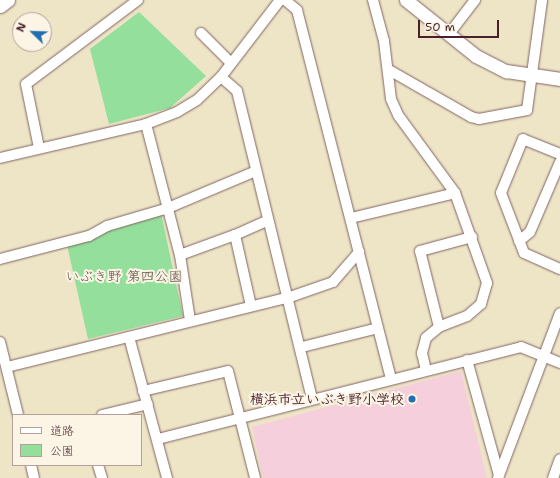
<!DOCTYPE html>
<meta charset="utf-8">
<style>
body{margin:0}
#map{position:relative;width:560px;height:478px;overflow:hidden;background:#eee5c7;font-family:"Shantell Sans","Klee One",sans-serif}
div>[style]{position:absolute}
.built>*{inset:0;background:#f5cfdb}
.green>*{inset:0;background:#93df9b}
.roads{filter:drop-shadow(0 0 1px #836462) drop-shadow(0 0 1px #836462)}
.minor>*{height:10px;margin:-5px;padding:0 5px;transform-origin:5px;border-radius:5px;background:#fff}
.tertiary>*{height:13px;margin:-6.5px;padding:0 6.5px;transform-origin:6.5px;border-radius:6.5px;background:#fff}
.dots>*{width:11px;height:11px;translate:-50% -50%;box-sizing:border-box;border:2px solid #fcf5e5;border-radius:50%}
span{translate:-50% -50%;white-space:nowrap;text-align:center;line-height:1.15;-webkit-text-stroke:4px #fcf5e5;paint-order:stroke}
.park-label{font-size:14px;color:#5c4f47}
.poi-label{font-size:14px;color:#4a1f2b;font-weight:700}
.right{translate:-100% -50%;text-align:right}
.legend{position:absolute;left:12px;top:414px;width:130px;height:52px;box-sizing:border-box;background:#fcf5e5;border:1px solid #b59f9b;margin:0;padding:5px 7px;list-style:none;font-size:12px;color:#4a1f2b}
.legend li{display:flex;align-items:center;gap:8px;height:20px}
.legend b{width:20px;border:1px solid #b59f9b}
.north{position:absolute;left:12px;top:12px;width:40px;height:40px;box-sizing:border-box;background:#fcf5e5;border:1px solid #b59f9b;border-radius:50%;rotate:293deg;font-size:11px;font-weight:700;line-height:16px;text-align:center;color:#4a1f2b}
.north::after{content:'';display:block;margin:auto;width:14px;height:18px;background:#1f6fb2;clip-path:polygon(50% 0,100% 100%,50% 72%,0 100%)}
.scale{position:absolute;left:418px;top:20px;width:81px;height:18px;box-sizing:border-box;border:2px solid #4a1f2b;border-top:0;padding-left:5px;font-size:12px;line-height:14px;white-space:nowrap;color:#4a1f2b;-webkit-text-stroke:3px #fcf5e5;paint-order:stroke}
</style>
<div id="map">
<div class="built">
<i style="clip-path:polygon(461px 371px,487px 478px,263px 478px,252px 427px)"></i>
</div>
<div class="green">
<i style="clip-path:polygon(139px 12px,206px 76px,170px 108px,109px 124px,90px 49px)"></i>
<i style="clip-path:polygon(161px 213px,183px 316px,88px 339px,67px 245px,109px 227px)"></i>
</div>
<div class="roads">
<div class="minor">
<i style="left:285px;top:0;width:16px;rotate:40deg"></i>
<i style="left:297px;top:10px;width:381px;rotate:75.7deg"></i>
<i style="left:373px;top:0;width:42px;rotate:75deg"></i>
<i style="left:384px;top:41px;width:58px;rotate:83.1deg"></i>
<i style="left:391px;top:99px;width:17px;rotate:66deg"></i>
<i style="left:398px;top:115px;width:97px;rotate:53.8deg"></i>
<i style="left:455px;top:193px;width:96px;rotate:70.4deg"></i>
<i style="left:487px;top:283px;width:22px;rotate:106deg"></i>
<i style="left:481px;top:304px;width:18px;rotate:139deg"></i>
<i style="left:467px;top:316px;width:30px;rotate:159deg"></i>
<i style="left:439px;top:327px;width:17px;rotate:140deg"></i>
<i style="left:426px;top:338px;width:16px;rotate:105deg"></i>
<i style="left:422px;top:353px;width:17px;rotate:77deg"></i>
<i style="left:201px;top:33px;width:42px;rotate:45deg"></i>
<i style="left:449px;top:34px;width:43px;rotate:-52.6deg"></i>
<i style="left:389px;top:70px;width:95px;rotate:29.8deg"></i>
<i style="left:471px;top:117px;width:8px;rotate:14deg"></i>
<i style="left:479px;top:119px;width:49px;rotate:-10.6deg"></i>
<i style="left:527px;top:110px;width:111px;rotate:-82.2deg"></i>
<i style="left:221px;top:77px;width:21px;rotate:41deg"></i>
<i style="left:237px;top:91px;width:317px;rotate:76.3deg"></i>
<i style="left:146px;top:124px;width:135px;rotate:75.5deg"></i>
<i style="left:180px;top:255px;width:66px;rotate:81.3deg"></i>
<i style="left:39px;top:148px;width:65px;rotate:-101.5deg"></i>
<i style="left:26px;top:84px;width:140px;rotate:-36.9deg"></i>
<i style="left:560px;top:154px;width:40px;rotate:-158deg"></i>
<i style="left:523px;top:139px;width:58px;rotate:112.2deg"></i>
<i style="left:501px;top:193px;width:64px;rotate:69deg"></i>
<i style="left:524px;top:253px;width:39px;rotate:24deg"></i>
<i style="left:0;top:158px;width:150px;rotate:-13.1deg"></i>
<i style="left:146px;top:124px;width:33px;rotate:-21deg"></i>
<i style="left:177px;top:112px;width:23px;rotate:-31deg"></i>
<i style="left:197px;top:100px;width:33px;rotate:-44deg"></i>
<i style="left:221px;top:77px;width:97px;rotate:-52.5deg"></i>
<i style="left:351px;top:218px;width:107px;rotate:-13.5deg"></i>
<i style="left:235px;top:235px;width:36px;rotate:-24deg"></i>
<i style="left:519px;top:241px;width:14px;rotate:-39deg"></i>
<i style="left:530px;top:232px;width:76px;rotate:-66.8deg"></i>
<i style="left:180px;top:255px;width:59px;rotate:-20deg"></i>
<i style="left:235px;top:235px;width:73px;rotate:77.3deg"></i>
<i style="left:0;top:259px;width:92px;rotate:-14.5deg"></i>
<i style="left:89px;top:236px;width:21px;rotate:-29deg"></i>
<i style="left:107px;top:226px;width:64px;rotate:-16.4deg"></i>
<i style="left:168px;top:208px;width:95px;rotate:-22.8deg"></i>
<i style="left:439px;top:327px;width:78px;rotate:-104deg"></i>
<i style="left:420px;top:251px;width:54px;rotate:-15.1deg"></i>
<i style="left:129px;top:337px;width:146px;rotate:74.9deg"></i>
<i style="left:0;top:342px;width:75px;rotate:76.1deg"></i>
<i style="left:302px;top:347px;width:78px;rotate:-14deg"></i>
<i style="left:467px;top:360px;width:119px;rotate:74.5deg"></i>
<i style="left:7px;top:367px;width:292px;rotate:-13.9deg"></i>
<i style="left:290px;top:297px;width:46px;rotate:-19.2deg"></i>
<i style="left:333px;top:282px;width:40px;rotate:-49deg"></i>
<i style="left:143px;top:391px;width:87px;rotate:-13.2deg"></i>
<i style="left:228px;top:371px;width:110px;rotate:75.8deg"></i>
<i style="left:102px;top:415px;width:47px;rotate:-13.4deg"></i>
<i style="left:158px;top:439px;width:374px;rotate:-14.2deg"></i>
<i style="left:521px;top:347px;width:42px;rotate:22.3deg"></i>
<i style="left:31px;top:465px;width:13px;rotate:77deg"></i>
<i style="left:98px;top:465px;width:14px;rotate:73deg"></i>
<i style="left:498px;top:478px;width:176px;rotate:-69.4deg"></i>
<i style="left:553px;top:478px;width:20px;rotate:-70deg"></i>
</div>
<div class="tertiary">
<i style="left:406px;top:0;width:90px;rotate:38.7deg"></i>
<i style="left:476px;top:56px;width:34px;rotate:27deg"></i>
<i style="left:506px;top:71px;width:55px;rotate:8.4deg"></i>
<i style="left:0;top:6px;width:10px;rotate:-37deg"></i>
</div>
</div>
<div class="dots">
<i style="left:412px;top:399px;background:#1f6fb2"></i>
</div>
<div class="park-label">
<span style="left:124px;top:276px">いぶき野 第四公園</span>
</div>
<div class="poi-label">
<span class="right" style="left:404px;top:399px">横浜市立いぶき野小学校</span>
</div>
<ul class="legend">
<li><b style="height:5px;background:#fff"></b>道路</li>
<li><b style="height:11px;background:#93df9b"></b>公園</li>
</ul>
<div class="north">N</div>
<div class="scale">50 m</div>
</div>
